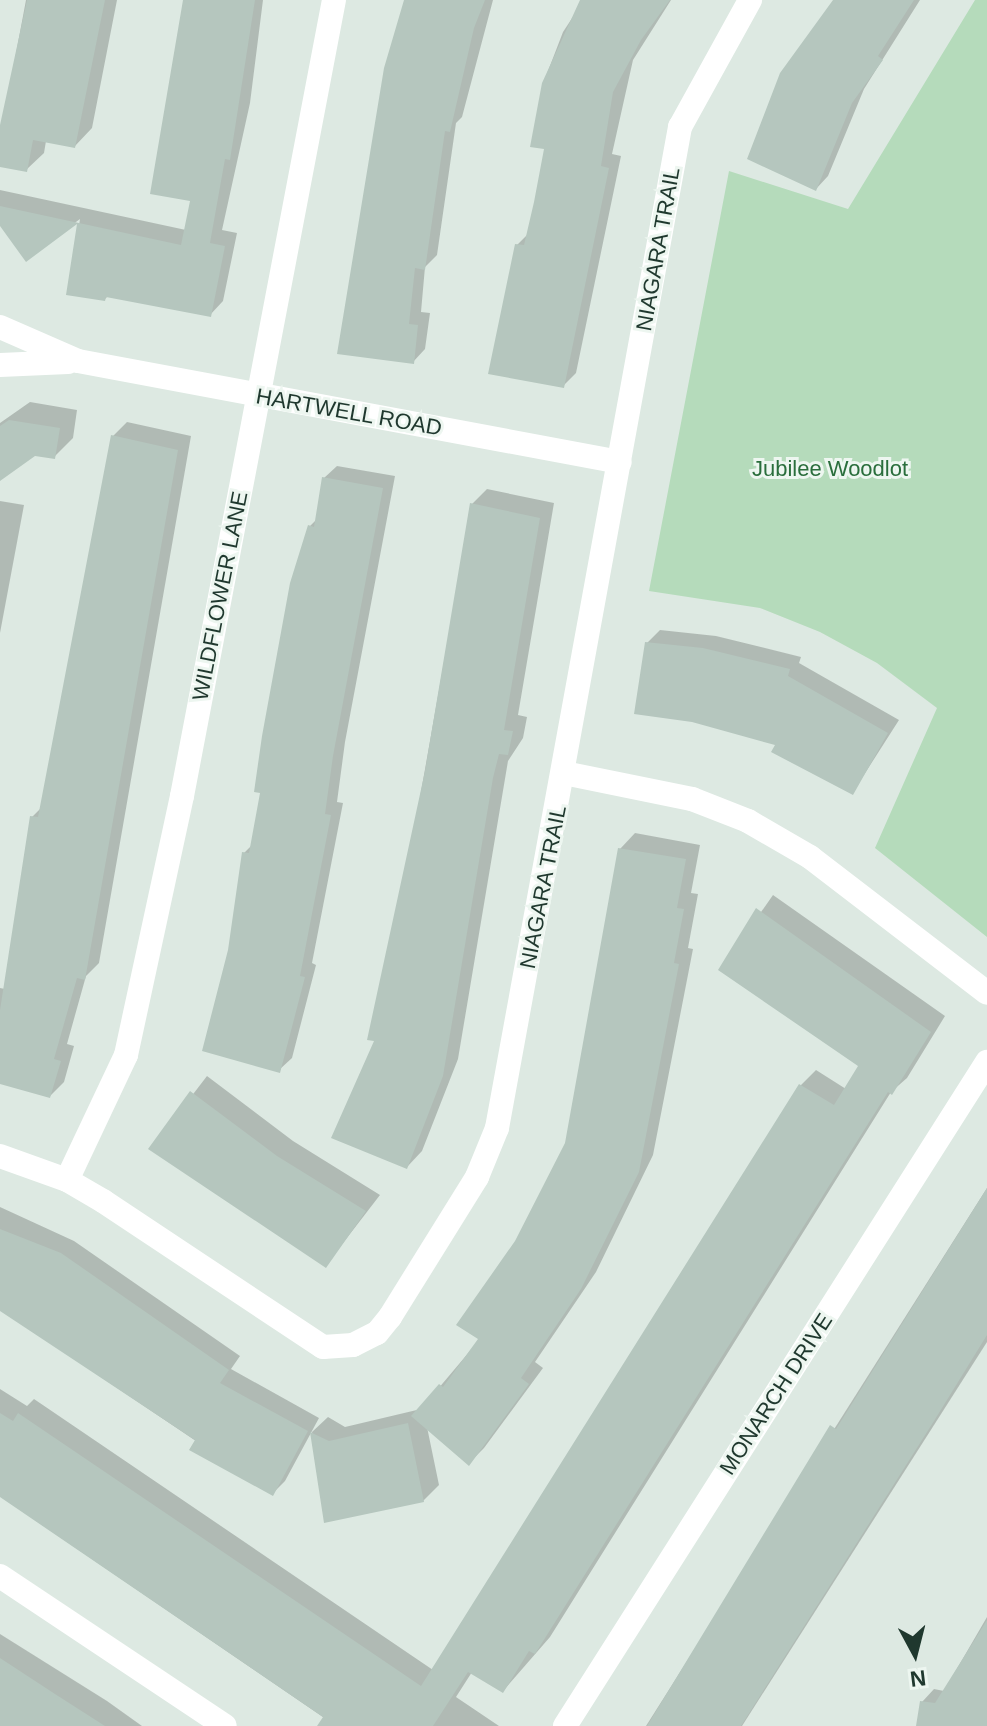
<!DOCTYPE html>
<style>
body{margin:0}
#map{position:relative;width:987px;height:1726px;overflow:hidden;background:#dde9e2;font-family:Helvetica,sans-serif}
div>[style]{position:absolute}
.green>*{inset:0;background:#b5dbbb}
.shadow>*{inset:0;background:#0003}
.building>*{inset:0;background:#b5c6be}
.minor>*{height:24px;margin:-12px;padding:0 12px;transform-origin:12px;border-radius:12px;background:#fff}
span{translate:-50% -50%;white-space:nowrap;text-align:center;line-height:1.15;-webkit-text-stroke:6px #edf6f0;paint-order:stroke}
.street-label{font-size:22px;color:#1f382e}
.park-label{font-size:22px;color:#2a6e3c}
.north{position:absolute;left:875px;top:1614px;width:80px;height:80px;-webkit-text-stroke:6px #edf6f0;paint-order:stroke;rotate:173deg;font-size:22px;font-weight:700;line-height:32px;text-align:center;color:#1f382e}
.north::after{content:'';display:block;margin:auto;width:28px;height:36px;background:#1f382e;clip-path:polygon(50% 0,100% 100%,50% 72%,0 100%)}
</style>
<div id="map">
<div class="green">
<i style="clip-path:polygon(975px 0,987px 0,987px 937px,875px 848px,937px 708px,877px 663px,820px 632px,760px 608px,649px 591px,729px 171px,848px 209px)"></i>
</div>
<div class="shadow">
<i style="clip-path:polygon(26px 0,117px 0,92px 128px,75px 146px,46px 141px,44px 153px,26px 170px,0 165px,0 139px)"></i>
<i style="clip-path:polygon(185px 0,263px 0,250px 103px,222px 230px,237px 233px,223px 301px,210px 315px,109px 295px,105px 299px,68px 293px,80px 219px,26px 259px,0 223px,0 190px,186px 230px,193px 200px)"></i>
<i style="clip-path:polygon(406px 0,493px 0,462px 117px,456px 123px,437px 255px,425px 267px,421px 312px,430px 313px,425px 349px,413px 362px,339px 352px)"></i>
<i style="clip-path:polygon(584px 0,671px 0,633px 60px,612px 154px,621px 156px,576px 373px,563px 386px,517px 245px,529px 233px,546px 148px,543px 84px,563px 32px)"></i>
<i style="clip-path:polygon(834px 0,920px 0,864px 89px,828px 176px,816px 189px)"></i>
<i style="clip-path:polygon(30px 402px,77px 410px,73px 438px,54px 457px,34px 454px,0 478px,0 423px)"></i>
<i style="clip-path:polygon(127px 422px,191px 436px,99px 963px,86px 976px,67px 1044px,74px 1046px,64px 1082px,50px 1096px,0 1083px,0 988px,5px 989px,32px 817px,42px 807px,113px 436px)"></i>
<i style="clip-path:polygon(337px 466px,395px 476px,345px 742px,337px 802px,343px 803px,312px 963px,316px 965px,292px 1058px,279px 1070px,230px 950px,244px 853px,253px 844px,310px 526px,317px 519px,324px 478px)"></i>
<i style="clip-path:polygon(487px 489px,554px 503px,518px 715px,527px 717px,523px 738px,508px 761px,458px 1059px,422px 1151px,407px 1167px,377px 1040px,472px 504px)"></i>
<i style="clip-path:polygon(0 501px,24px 505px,0 633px)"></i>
<i style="clip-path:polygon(660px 630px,716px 636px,801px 657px,799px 663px,899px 720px,853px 792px,778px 744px,647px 643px)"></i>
<i style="clip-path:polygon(635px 833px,700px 845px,691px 893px,698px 894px,688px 948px,693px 949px,653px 1155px,596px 1272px,535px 1362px,543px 1368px,484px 1448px,469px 1463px,427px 1427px,439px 1485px,423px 1501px,325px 1520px,312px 1432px,328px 1417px,345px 1427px,421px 1409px,481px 1338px,517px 1242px,567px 1143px,620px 849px)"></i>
<i style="clip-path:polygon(773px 895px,945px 1016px,907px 1078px,891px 1092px,550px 1637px,503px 1691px,472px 1672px,456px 1697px,499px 1726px,336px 1726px,0 1496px,0 1389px,27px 1406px,34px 1399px,433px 1670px,801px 1085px,816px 1070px,846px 1089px,861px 1065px,721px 969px)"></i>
<i style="clip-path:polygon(207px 1076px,293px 1141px,380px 1195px,326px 1265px,151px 1149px)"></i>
<i style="clip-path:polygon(987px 1188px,987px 1342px,742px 1726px,646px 1726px)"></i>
<i style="clip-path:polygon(0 1207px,74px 1241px,240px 1356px,231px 1369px,319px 1418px,285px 1481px,273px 1493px,0 1309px)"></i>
<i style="clip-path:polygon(987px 1617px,987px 1726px,918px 1726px,922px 1702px,934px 1689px,944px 1691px)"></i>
<i style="clip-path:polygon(0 1634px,107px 1701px,142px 1726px,0 1726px)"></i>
</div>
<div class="building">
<i style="clip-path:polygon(27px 0,105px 0,75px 148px,33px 140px,27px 172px,0 167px,0 125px)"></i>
<i style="clip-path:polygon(183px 0,255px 0,230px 160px,225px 159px,210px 243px,225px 246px,211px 317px,106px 297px,105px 301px,66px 295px,77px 224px,26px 262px,0 226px,0 206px,181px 245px,190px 201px,150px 194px)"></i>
<i style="clip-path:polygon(404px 0,485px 0,474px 28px,450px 132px,445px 131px,425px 270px,415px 268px,409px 324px,418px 325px,414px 364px,337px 354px,384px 68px)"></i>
<i style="clip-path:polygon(580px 0,670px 0,641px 40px,613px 92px,601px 166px,609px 168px,564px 388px,488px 374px,515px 244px,524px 245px,534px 202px,544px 149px,530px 147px,542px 83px)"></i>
<i style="clip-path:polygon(833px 0,914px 0,878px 56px,883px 60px,852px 103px,816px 191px,747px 159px,780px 73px)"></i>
<i style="clip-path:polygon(9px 420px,60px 428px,55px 459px,35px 456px,0 481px,0 426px)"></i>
<i style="clip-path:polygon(111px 435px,178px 450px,85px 980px,77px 978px,54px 1059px,61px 1061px,50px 1098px,0 1084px,0 1010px,30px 816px,38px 817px)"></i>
<i style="clip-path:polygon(322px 477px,383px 488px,333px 756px,325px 814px,331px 815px,300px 976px,305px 977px,280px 1073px,202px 1051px,228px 950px,242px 852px,249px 853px,260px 793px,254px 792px,262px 736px,290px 583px,308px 525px,314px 527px)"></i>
<i style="clip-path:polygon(470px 503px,540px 518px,504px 730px,513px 731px,508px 755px,499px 754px,493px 778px,443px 1076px,407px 1169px,331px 1138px,374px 1041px,367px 1040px,425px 771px)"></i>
<i style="clip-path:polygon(645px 642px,703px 648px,790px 669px,788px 676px,888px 733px,853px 795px,771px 752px,775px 745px,692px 722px,634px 714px)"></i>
<i style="clip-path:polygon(618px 848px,686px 859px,677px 908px,684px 909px,674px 963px,679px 964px,639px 1172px,581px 1289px,521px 1378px,529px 1384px,469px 1466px,411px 1416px,439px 1384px,443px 1387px,478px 1339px,456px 1325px,515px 1241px,565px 1143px)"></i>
<i style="clip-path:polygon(756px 908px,931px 1032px,892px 1095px,888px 1092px,535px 1654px,529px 1651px,503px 1693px,468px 1672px,433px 1726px,317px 1726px,323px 1717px,0 1497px,0 1413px,13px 1421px,18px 1413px,421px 1686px,799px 1084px,834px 1105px,858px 1066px,718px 970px)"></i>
<i style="clip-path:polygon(190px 1091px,277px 1156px,366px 1211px,326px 1268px,148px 1149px)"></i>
<i style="clip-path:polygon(987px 1188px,987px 1335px,934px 1421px,741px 1726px,647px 1726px,830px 1425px,836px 1429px)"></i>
<i style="clip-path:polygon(0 1229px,61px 1253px,229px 1370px,220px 1383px,308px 1431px,273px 1496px,189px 1450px,195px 1440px,0 1311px)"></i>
<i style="clip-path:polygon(408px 1423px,424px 1502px,324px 1523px,310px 1432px,329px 1441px)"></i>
<i style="clip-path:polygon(987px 1620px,987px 1726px,916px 1726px,920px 1701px,935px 1703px)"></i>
<i style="clip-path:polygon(0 1658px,55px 1694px,105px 1726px,0 1726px)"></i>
</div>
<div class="minor">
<i style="left:0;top:327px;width:85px;rotate:23.6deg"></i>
<i style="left:78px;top:361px;width:551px;rotate:10.56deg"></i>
<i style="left:0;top:365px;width:68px;rotate:-2.5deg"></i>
<i style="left:564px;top:773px;width:131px;rotate:11.5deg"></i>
<i style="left:692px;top:799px;width:60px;rotate:21.4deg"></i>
<i style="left:748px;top:821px;width:72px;rotate:30.1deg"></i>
<i style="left:810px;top:857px;width:223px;rotate:37.5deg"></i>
<i style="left:0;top:1156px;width:71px;rotate:19.7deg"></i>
<i style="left:67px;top:1180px;width:42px;rotate:30.3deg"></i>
<i style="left:103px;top:1201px;width:264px;rotate:33.6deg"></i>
<i style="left:323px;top:1347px;width:30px;rotate:-4deg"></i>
<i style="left:353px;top:1345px;width:27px;rotate:-27deg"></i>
<i style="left:377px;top:1333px;width:21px;rotate:-51deg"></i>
<i style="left:390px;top:1317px;width:165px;rotate:-58.1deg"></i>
<i style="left:477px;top:1177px;width:53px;rotate:-67.8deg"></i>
<i style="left:497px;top:1128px;width:1018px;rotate:-79.64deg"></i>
<i style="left:680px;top:127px;width:145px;rotate:-61.1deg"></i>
<i style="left:67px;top:1180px;width:138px;rotate:-64.7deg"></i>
<i style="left:126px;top:1055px;width:265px;rotate:-77.8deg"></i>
<i style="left:182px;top:796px;width:810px;rotate:-79.19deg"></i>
<i style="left:0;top:1576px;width:270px;rotate:33.7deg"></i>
<i style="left:565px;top:1726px;width:787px;rotate:-57.56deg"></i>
</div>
<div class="street-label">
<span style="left:658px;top:249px;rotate:-80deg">NIAGARA TRAIL</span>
<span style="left:349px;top:412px;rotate:10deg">HARTWELL ROAD</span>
<span style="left:220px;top:596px;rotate:-79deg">WILDFLOWER LANE</span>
<span style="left:543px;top:887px;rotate:-79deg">NIAGARA TRAIL</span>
<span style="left:776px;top:1394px;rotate:-57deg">MONARCH DRIVE</span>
</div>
<div class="park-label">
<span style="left:830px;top:469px">Jubilee Woodlot</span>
</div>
<div class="north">N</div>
</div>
